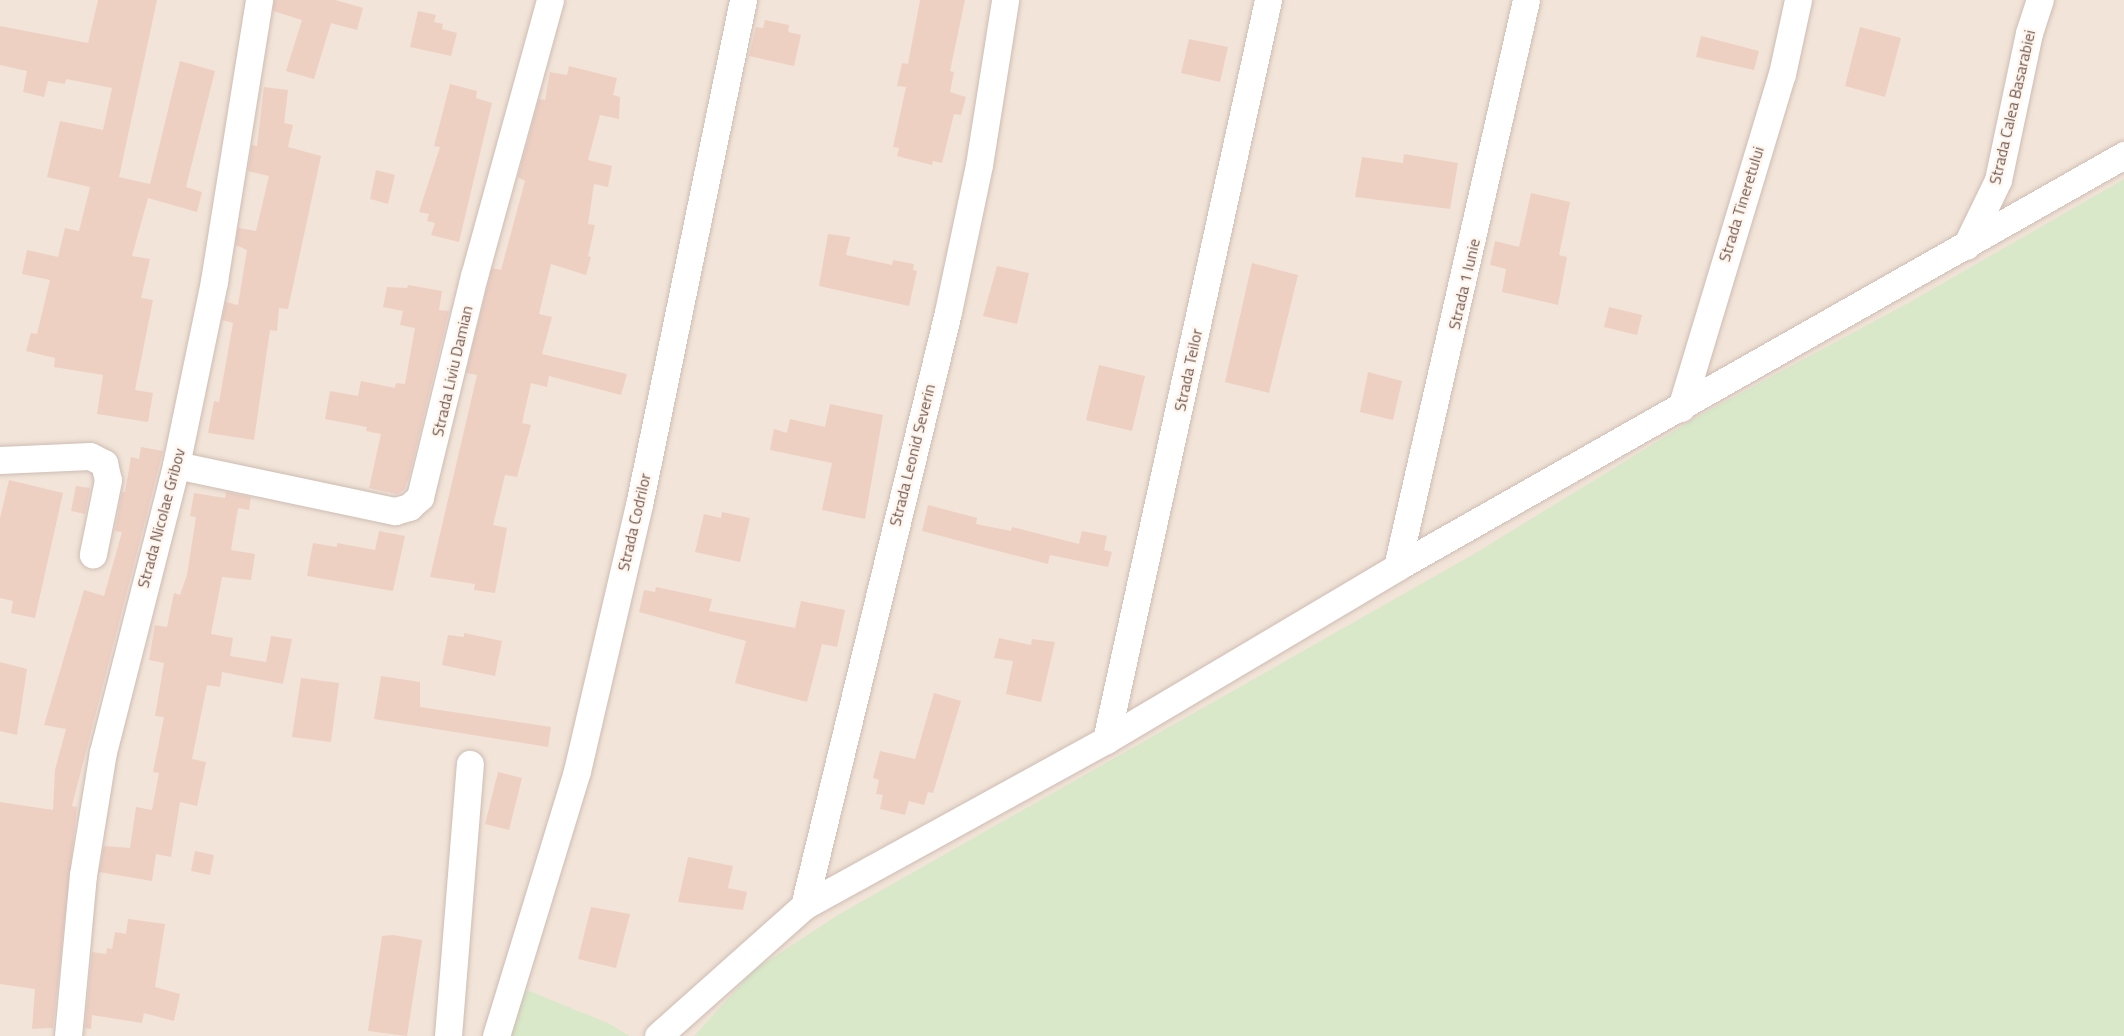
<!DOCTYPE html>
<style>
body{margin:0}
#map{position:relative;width:2124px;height:1036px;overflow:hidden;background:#fbf3ea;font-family:"Titillium Web",sans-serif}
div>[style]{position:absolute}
.residential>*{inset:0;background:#f2e4d8}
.green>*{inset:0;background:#d8e8c9}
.building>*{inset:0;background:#eed0c3}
.roads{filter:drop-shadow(0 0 2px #cebcb3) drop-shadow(0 0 2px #cebcb3)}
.minor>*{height:27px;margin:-13.5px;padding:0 13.5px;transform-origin:13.5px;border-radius:13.5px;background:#fff}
span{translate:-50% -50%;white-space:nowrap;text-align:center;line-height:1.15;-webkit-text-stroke:5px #fef7f0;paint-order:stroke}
.street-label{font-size:16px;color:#74584f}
</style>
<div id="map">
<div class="residential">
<i style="clip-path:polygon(0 0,2124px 0,2124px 311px,697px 1036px,0 1036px)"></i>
</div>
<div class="green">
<i style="clip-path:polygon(2124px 179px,2124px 1036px,694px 1036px,754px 970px,838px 915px,1474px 554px,1702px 414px,1910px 302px)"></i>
<i style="clip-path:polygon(522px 988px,610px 1024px,629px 1036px,509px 1036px)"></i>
</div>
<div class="building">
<i style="clip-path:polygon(98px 0,157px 0,119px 177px,150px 184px,180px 61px,215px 71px,186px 187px,202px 192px,197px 212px,148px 198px,132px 256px,150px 259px,141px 298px,153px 300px,135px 390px,153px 393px,148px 422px,97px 414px,103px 375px,54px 367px,55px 358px,26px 351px,31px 333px,37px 334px,50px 280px,22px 274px,27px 250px,58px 257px,65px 228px,79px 231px,90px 187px,47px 177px,60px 121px,103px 130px,112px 88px,66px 79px,65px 84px,48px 81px,44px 97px,23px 92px,27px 71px,0 65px,0 26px,88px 43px)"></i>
<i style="clip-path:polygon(274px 0,335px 0,363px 8px,357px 30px,331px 23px,314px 79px,286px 71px,302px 20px,273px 11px)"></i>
<i style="clip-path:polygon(920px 0,965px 0,950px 71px,954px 72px,950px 92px,966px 97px,961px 115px,954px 114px,942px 163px,933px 161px,932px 165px,897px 156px,899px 148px,893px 147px,906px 87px,897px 86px,902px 63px,908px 64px)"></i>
<i style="clip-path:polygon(418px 11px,436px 15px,434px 22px,443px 24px,442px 29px,457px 33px,451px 56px,410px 47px)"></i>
<i style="clip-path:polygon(765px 20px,789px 25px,788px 32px,801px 35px,794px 66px,749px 56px,756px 27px,763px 28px)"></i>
<i style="clip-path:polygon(1860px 27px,1901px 38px,1885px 97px,1845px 86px)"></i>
<i style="clip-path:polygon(1701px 36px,1759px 51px,1754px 70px,1696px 57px)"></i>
<i style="clip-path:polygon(1189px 39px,1228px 47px,1220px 82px,1181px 73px)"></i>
<i style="clip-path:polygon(569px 66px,617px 78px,613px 95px,620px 97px,619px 119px,600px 115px,588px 160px,612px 166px,608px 187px,594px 184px,588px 224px,595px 225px,588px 256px,591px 257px,586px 275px,551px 264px,539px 314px,552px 317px,542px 354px,627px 374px,621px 395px,549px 376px,547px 387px,531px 383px,522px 423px,531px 425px,517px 477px,505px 475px,493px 525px,507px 528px,495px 593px,474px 590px,475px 584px,430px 577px,477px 375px,466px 373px,492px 268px,501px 270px,525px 181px,518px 177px,539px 99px,545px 100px,550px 72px,567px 75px)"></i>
<i style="clip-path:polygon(450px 84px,477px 91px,476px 98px,492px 103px,459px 242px,431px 235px,435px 223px,427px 221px,429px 214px,419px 212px,440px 147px,434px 146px)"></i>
<i style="clip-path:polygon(264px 87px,288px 90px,284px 123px,293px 125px,288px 147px,321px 156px,288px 309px,279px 308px,277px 331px,270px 330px,254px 440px,208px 433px,214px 401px,219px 402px,233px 323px,222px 320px,226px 302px,238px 305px,247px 250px,236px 245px,238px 228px,256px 231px,269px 176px,248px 171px,252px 145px,257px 146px)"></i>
<i style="clip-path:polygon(1404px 154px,1458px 163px,1450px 209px,1355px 197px,1362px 157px,1403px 163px)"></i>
<i style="clip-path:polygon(376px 170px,395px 175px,388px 204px,370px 199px)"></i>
<i style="clip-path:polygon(1531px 193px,1570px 202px,1559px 255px,1567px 257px,1558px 305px,1502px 292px,1506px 269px,1490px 265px,1495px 241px,1519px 247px)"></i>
<i style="clip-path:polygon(828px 234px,850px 237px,846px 255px,892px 265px,893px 260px,914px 264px,913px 270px,917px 271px,909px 306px,819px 286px)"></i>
<i style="clip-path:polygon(1252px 263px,1298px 275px,1269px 393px,1225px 382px)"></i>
<i style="clip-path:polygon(997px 266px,1029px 273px,1017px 324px,983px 316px)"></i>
<i style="clip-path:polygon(408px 285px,442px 291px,439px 310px,449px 311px,409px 477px,404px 490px,397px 494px,369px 488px,381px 434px,366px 431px,367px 427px,325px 419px,330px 391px,358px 396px,361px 381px,395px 388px,396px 383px,405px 384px,415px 328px,400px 325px,403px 311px,383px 307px,387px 287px,407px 288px)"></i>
<i style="clip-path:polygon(1609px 307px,1642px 315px,1637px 335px,1604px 327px)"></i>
<i style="clip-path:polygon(1099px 365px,1145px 376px,1132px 431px,1086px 420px)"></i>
<i style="clip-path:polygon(1368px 372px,1402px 381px,1393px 420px,1360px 412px)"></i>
<i style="clip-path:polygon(830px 404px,883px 415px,865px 519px,822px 510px,832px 463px,770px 450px,774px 429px,787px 433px,790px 419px,825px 427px)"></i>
<i style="clip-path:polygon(141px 447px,163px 451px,72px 806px,77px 807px,53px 1028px,32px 1029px,35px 989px,0 984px,0 802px,53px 810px,55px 770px,66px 729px,44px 725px,84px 590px,104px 596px,122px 532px,115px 531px,122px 492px,125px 492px,131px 457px,139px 459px)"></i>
<i style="clip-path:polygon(9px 480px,63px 493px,35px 618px,11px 613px,13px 601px,0 598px,0 518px)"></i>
<i style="clip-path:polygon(76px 486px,90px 488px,85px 514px,71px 511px)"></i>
<i style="clip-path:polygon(226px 492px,251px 497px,249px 510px,238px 508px,231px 550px,255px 554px,251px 580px,222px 577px,211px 634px,233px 638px,230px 656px,266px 662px,271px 636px,292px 639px,283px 684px,222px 672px,220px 687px,207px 685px,192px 759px,206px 762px,197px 806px,180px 802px,171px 857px,156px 854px,152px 881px,99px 872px,104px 846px,130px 848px,136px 807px,152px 810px,159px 773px,153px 772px,164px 717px,155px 716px,164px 663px,149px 660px,155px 625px,167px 627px,174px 593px,180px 595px,187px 575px,196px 517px,190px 516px,194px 493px,225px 498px)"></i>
<i style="clip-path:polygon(928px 505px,977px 518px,976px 524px,1011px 531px,1012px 527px,1079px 544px,1082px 531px,1107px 536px,1104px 550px,1112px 552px,1108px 567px,1050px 555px,1048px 564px,922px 531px)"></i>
<i style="clip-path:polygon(722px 512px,750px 518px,740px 562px,695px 552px,704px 514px,721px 518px)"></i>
<i style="clip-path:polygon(379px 531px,405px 536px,393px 591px,307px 576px,313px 543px,337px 547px,337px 543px,375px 550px)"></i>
<i style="clip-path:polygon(656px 587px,712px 599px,709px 611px,795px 628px,801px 601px,845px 610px,837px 647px,822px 644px,807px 702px,735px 683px,746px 641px,639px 612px,644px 590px,655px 592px)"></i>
<i style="clip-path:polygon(464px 633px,502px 641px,495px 676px,442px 665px,448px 635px,464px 637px)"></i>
<i style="clip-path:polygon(999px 638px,1031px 645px,1032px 639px,1055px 642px,1041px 702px,1006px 694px,1013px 661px,994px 658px)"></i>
<i style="clip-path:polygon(0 662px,27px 669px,17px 735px,0 731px)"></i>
<i style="clip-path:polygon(381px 676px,420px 682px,420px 707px,551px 727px,548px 747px,374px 719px)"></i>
<i style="clip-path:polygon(301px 678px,339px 683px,331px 742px,292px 737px)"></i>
<i style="clip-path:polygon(934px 693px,961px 701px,933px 793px,928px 792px,924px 805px,909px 801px,905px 815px,880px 809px,883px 795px,876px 794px,879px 780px,873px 778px,880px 751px,915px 759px)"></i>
<i style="clip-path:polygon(498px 772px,522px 778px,509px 830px,485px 824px)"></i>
<i style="clip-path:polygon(195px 851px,214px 855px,210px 875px,191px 871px)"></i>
<i style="clip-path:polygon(688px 857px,733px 866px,728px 888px,747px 892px,743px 910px,678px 902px)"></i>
<i style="clip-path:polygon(591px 907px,630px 914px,616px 968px,578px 959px)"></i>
<i style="clip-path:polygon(128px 919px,165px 924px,155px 987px,180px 994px,174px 1021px,144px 1013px,142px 1023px,92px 1015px,91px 1029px,85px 1028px,92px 952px,106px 954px,107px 948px,112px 949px,115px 932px,126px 934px)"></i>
<i style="clip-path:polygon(393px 935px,422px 940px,407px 1036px,368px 1031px,382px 936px)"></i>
</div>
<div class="roads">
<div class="minor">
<i style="left:1966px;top:246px;width:73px;rotate:-64.1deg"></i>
<i style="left:1998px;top:180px;width:150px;rotate:-78.1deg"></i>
<i style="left:2029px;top:33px;width:35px;rotate:-72deg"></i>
<i style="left:1681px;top:408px;width:349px;rotate:-73.2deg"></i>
<i style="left:1782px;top:74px;width:76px;rotate:-77.8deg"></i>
<i style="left:0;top:460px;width:90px;rotate:-2.5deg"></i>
<i style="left:90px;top:456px;width:16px;rotate:27deg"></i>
<i style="left:104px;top:463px;width:17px;rotate:77deg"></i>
<i style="left:108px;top:480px;width:76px;rotate:101.5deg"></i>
<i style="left:176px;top:465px;width:224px;rotate:11.9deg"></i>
<i style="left:395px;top:511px;width:15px;rotate:-16deg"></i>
<i style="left:409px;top:507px;width:15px;rotate:-42deg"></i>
<i style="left:420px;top:497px;width:228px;rotate:-76.3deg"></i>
<i style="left:474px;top:276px;width:286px;rotate:-74.6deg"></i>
<i style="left:1397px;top:567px;width:581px;rotate:-77.18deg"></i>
<i style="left:1106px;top:740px;width:758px;rotate:-77.65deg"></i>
<i style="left:804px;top:906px;width:611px;rotate:-76.37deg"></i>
<i style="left:948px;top:312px;width:150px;rotate:-78.1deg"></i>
<i style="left:979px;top:165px;width:167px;rotate:-81deg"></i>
<i style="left:68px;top:1036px;width:162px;rotate:-84.7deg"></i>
<i style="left:83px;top:875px;width:125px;rotate:-80.8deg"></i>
<i style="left:103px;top:752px;width:296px;rotate:-75.7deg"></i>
<i style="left:176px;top:465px;width:188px;rotate:-78.3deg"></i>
<i style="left:214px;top:281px;width:285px;rotate:-80.9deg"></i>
<i style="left:448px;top:1036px;width:273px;rotate:-85.4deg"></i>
<i style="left:496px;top:1036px;width:277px;rotate:-73deg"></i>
<i style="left:577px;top:771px;width:273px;rotate:-76.9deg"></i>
<i style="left:639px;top:505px;width:516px;rotate:-78.36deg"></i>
<i style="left:658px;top:1036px;width:195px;rotate:-41.7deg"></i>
<i style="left:804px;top:906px;width:345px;rotate:-28.8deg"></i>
<i style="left:1106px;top:740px;width:339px;rotate:-30.7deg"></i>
<i style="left:1397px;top:567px;width:836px;rotate:-29.54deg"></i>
</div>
</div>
<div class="street-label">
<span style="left:2012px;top:107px;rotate:-77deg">Strada Calea Basarabiei</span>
<span style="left:1741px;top:204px;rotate:-73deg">Strada Tineretului</span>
<span style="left:1464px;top:284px;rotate:-77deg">Strada 1 Iunie</span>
<span style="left:1188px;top:370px;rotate:-78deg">Strada Teilor</span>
<span style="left:452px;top:371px;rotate:-77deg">Strada Liviu Damian</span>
<span style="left:912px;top:455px;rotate:-76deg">Strada Leonid Severin</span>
<span style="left:161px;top:518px;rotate:-75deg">Strada Nicolae Gribov</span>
<span style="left:634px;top:522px;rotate:-77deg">Strada Codrilor</span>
</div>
</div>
